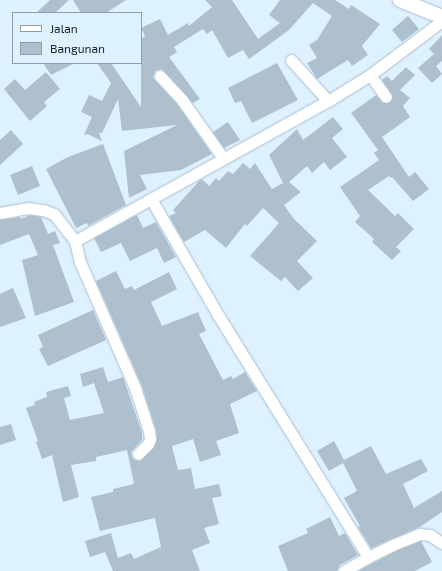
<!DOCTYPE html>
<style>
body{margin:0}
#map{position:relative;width:442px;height:571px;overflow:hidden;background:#def1ff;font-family:"Exo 2",sans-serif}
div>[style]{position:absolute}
.building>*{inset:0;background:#aec0cd}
.roads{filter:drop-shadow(0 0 1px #adbfcc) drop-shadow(0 0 1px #adbfcc)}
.minor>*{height:11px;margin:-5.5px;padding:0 5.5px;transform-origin:5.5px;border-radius:5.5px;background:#fff}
.tertiary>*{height:14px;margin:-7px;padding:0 7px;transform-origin:7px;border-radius:7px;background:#fff}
span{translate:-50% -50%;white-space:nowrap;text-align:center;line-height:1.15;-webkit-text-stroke:4px #def1ff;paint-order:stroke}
.legend{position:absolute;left:12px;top:12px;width:130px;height:52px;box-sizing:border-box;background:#def1ff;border:1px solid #909ea8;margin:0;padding:5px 7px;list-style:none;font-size:12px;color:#1a2126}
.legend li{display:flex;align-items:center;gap:8px;height:20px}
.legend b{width:20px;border:1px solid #909ea8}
</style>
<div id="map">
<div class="building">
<i style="clip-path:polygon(50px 0,69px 0,55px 13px,36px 13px)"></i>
<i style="clip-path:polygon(73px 0,126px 0,106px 13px,81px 13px)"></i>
<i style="clip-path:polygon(205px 0,232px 0,258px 39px,280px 23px,269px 15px,280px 0,335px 0,349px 9px,351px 5px,380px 24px,362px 46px,368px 55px,352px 66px,348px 60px,317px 79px,307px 63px,317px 58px,309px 45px,317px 40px,332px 16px,313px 3px,289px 30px,249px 59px,243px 50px,228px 58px,212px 30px,207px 34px,203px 29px,174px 47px,177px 52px,169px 57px,200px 99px,193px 103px,162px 69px,155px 71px,153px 78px,177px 104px,212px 154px,181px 170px,140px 175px,147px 189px,129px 198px,124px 151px,177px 125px,122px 131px,118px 99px,102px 133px,99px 133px,102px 141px,87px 134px,84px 135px,92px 117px,81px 112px,89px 95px,102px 101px,111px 83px,97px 63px,111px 63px,141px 107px,141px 39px,145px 36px,141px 28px,160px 19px,168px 35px,188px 23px,189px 26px,212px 7px)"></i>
<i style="clip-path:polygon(408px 16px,419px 29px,402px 42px,392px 30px)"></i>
<i style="clip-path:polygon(442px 35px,442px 61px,436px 66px,442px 74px,432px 83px,418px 68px,434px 54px,429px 49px)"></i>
<i style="clip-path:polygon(43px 63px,75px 63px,51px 75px)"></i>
<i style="clip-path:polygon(277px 63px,298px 100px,252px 123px,241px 101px,235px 103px,228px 88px)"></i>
<i style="clip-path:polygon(406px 67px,415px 75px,400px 90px,410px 98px,403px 106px,410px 117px,382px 137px,409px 177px,415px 172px,429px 189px,413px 201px,392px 177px,391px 178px,389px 176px,368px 190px,395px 216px,398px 213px,414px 229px,396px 247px,401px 251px,392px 260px,372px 242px,374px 239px,355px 222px,360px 216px,340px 187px,379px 160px,374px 153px,378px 150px,351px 113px,376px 95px,383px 103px,390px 102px,393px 96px,382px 80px,387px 76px,392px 81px)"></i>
<i style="clip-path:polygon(46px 72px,60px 89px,44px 102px,47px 106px,30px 121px,4px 89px,15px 79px,25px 90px)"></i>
<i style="clip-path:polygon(333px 117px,343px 129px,332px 138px,347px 157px,330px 170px,324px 162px,312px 173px,307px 166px,289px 182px,301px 192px,284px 205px,294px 219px,317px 241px,297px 261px,313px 278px,298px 291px,285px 277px,281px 281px,250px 256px,279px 223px,263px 208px,247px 226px,245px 224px,226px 248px,205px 230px,184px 242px,169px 216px,176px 213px,173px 210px,200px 180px,202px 179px,209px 186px,216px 178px,219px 181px,228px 171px,233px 174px,243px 163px,250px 169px,255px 163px,272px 189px,283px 183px,269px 155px,297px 129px,303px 140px)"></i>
<i style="clip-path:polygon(228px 122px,240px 140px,224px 148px,213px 132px)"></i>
<i style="clip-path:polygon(11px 130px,23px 144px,0 165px,0 140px)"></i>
<i style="clip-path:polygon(103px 144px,126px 205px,88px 226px,87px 223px,76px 228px,46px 169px,68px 157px)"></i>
<i style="clip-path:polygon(32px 166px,40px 186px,18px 195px,10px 175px)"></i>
<i style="clip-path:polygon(30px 215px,41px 217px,48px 234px,55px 231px,60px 243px,53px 245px,74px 302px,35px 316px,22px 260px,38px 255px,29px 234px,0 245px,0 220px,20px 217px,21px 219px)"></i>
<i style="clip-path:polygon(137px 215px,143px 228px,156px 222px,176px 257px,164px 263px,157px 248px,130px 261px,121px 243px,101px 252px,94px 238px)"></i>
<i style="clip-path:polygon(116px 271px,125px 289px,132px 286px,134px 290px,169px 272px,177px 289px,151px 302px,162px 326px,198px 312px,206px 331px,199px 334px,223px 380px,231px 376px,233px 379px,245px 372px,257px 391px,230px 404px,239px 433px,216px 441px,221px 455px,200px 462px,193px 439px,172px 446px,178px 470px,191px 468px,195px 489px,219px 484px,222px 496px,212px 498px,219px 524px,204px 528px,210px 543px,192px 550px,200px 571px,113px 571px,105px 552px,90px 557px,85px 541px,111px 533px,118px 558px,131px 553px,134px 559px,161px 547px,155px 518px,100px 531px,91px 497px,113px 492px,113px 489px,134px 484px,127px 450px,96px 457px,96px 461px,71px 465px,79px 497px,63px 502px,52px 455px,42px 459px,36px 442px,38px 441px,26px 408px,35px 405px,34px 402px,47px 397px,46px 392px,68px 386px,71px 396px,64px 398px,70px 420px,104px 413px,94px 383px,83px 387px,80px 374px,103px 367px,108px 382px,123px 377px,142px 433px,142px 440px,131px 452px,133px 459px,140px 461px,154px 447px,157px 439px,156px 430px,142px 386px,96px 281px)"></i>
<i style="clip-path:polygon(13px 288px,26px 318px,0 327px,0 294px)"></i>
<i style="clip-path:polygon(93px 310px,106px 340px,48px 366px,39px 349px,43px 347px,38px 335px)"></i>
<i style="clip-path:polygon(11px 424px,16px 440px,0 445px,0 427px)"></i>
<i style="clip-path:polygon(334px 441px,344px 460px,371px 446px,386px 474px,421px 459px,428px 471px,403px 484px,414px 508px,442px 491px,442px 512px,420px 527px,371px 548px,358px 527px,360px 526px,344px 498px,357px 491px,343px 463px,329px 471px,317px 451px)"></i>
<i style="clip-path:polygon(330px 517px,339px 536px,345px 533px,358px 555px,340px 565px,337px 571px,288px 571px,278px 546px,308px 533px,306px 529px)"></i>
<i style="clip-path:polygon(421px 541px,432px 562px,415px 571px,358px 571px,398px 550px)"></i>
</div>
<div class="roads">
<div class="minor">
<i style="left:291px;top:60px;width:55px;rotate:47.9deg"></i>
<i style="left:370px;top:75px;width:27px;rotate:54deg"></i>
<i style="left:160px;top:76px;width:33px;rotate:47deg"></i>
<i style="left:182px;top:100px;width:71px;rotate:54.7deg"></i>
<i style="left:151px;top:199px;width:134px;rotate:60deg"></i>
<i style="left:218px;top:315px;width:285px;rotate:58.2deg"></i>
<i style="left:368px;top:557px;width:30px;rotate:-26deg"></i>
<i style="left:395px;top:544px;width:27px;rotate:-22deg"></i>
<i style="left:420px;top:534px;width:10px;rotate:6deg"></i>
<i style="left:430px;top:535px;width:14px;rotate:34deg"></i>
<i style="left:0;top:213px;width:28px;rotate:-10deg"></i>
<i style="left:28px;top:208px;width:15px;rotate:8deg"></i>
<i style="left:43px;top:210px;width:12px;rotate:20deg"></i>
<i style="left:54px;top:214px;width:34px;rotate:52deg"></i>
<i style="left:75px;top:241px;width:289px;rotate:-29deg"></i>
<i style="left:328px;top:101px;width:49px;rotate:-31.8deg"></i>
<i style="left:370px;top:75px;width:90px;rotate:-36.9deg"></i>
<i style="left:75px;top:241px;width:22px;rotate:77deg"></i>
<i style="left:80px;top:262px;width:137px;rotate:66.4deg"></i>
<i style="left:135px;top:388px;width:45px;rotate:72deg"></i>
<i style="left:149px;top:431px;width:8px;rotate:83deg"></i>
<i style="left:150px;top:439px;width:5px;rotate:112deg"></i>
<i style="left:148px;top:444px;width:14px;rotate:135deg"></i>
<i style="left:344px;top:571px;width:28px;rotate:-30deg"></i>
</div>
<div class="tertiary">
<i style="left:400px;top:0;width:45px;rotate:22deg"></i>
</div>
</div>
<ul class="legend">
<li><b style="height:5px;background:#fff"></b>Jalan</li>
<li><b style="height:11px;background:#aec0cd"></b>Bangunan</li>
</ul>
</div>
